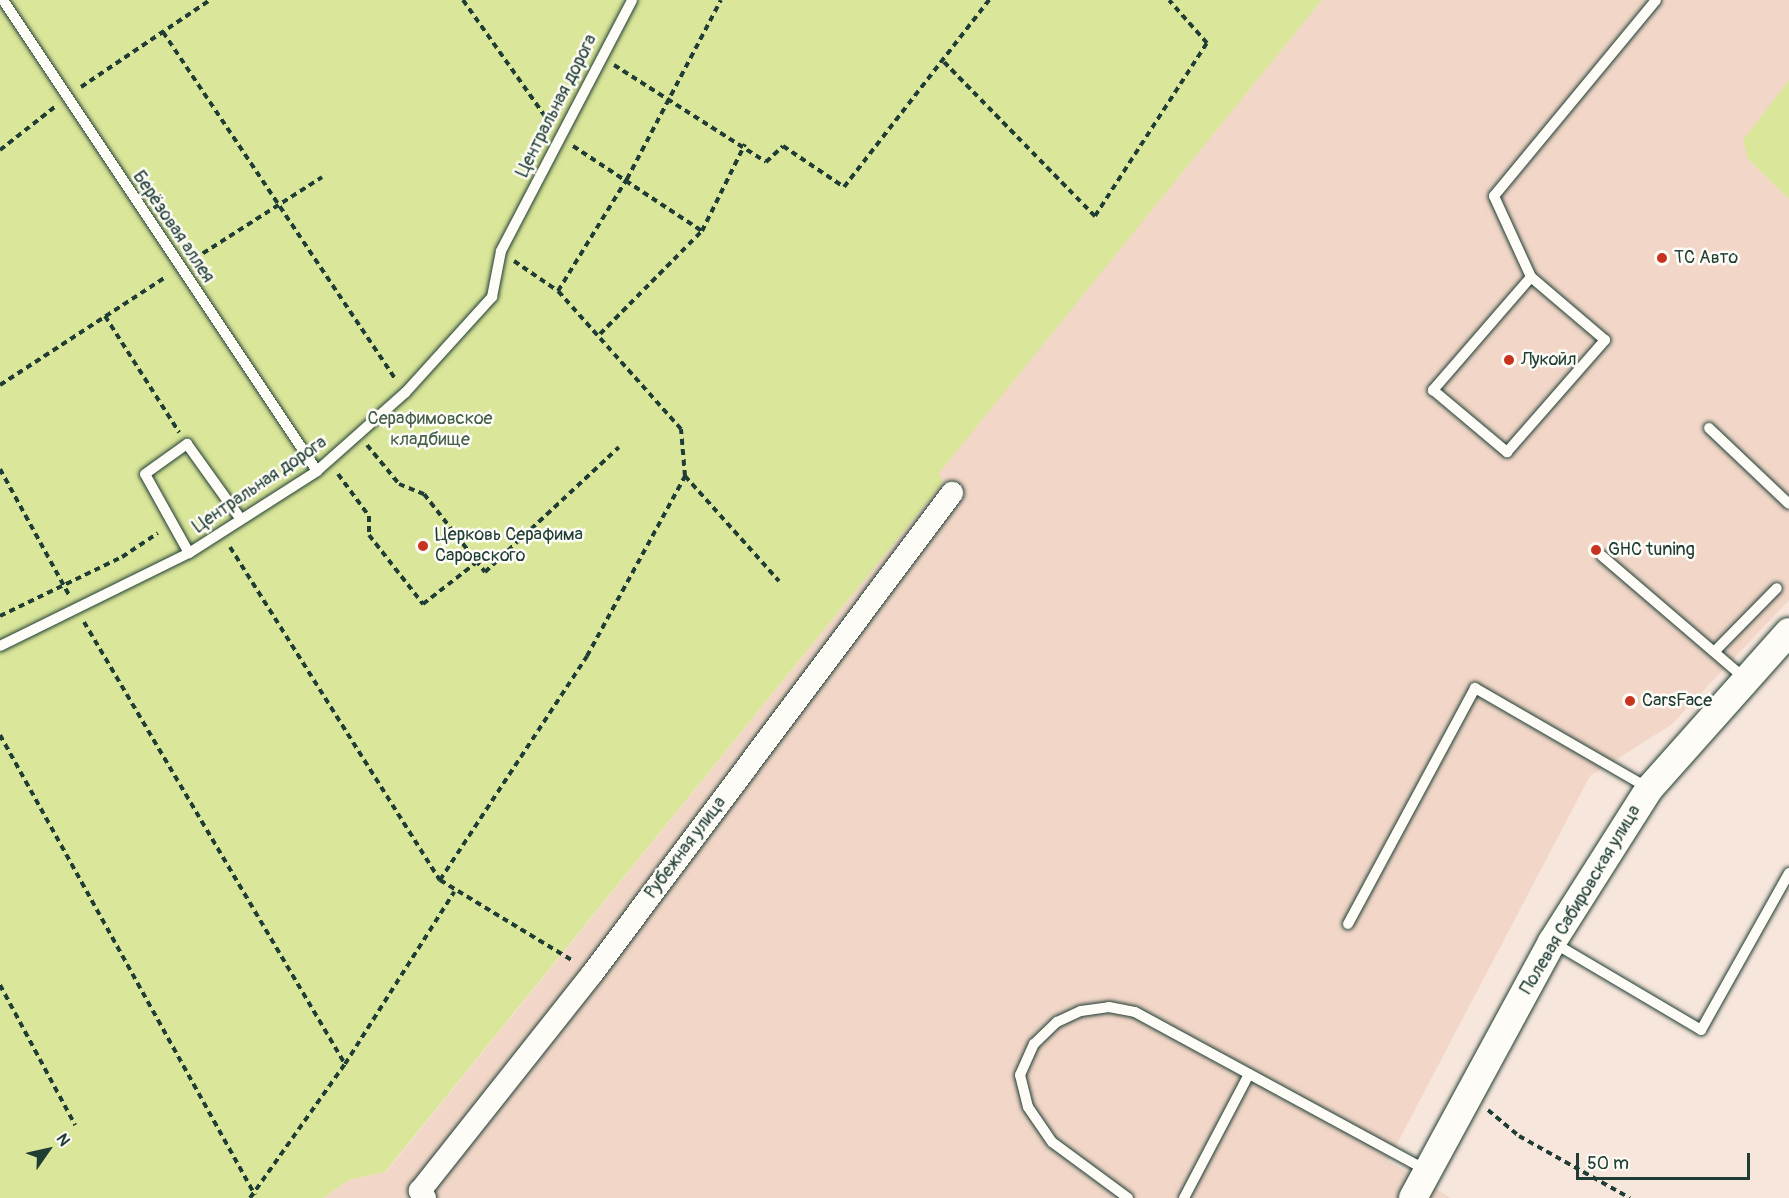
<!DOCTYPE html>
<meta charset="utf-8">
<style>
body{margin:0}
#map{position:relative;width:1789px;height:1198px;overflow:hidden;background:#f7e6db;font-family:Pangolin,sans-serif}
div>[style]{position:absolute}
.built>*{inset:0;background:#f2d7c8}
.green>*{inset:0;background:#dae699}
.path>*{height:4px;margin-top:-2px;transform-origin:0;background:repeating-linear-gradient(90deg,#1f3d34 0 6px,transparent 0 10.5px)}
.roads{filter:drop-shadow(0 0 2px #1f3d34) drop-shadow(0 0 2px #1f3d34)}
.service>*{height:10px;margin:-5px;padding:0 5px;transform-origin:5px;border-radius:5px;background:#fdfcf7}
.minor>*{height:22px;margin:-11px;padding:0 11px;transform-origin:11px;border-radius:11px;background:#fdfcf7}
.tertiary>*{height:28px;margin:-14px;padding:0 14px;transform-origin:14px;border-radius:14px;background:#fdfcf7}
.dots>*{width:16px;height:16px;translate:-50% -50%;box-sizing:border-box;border:3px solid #fdfcf7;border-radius:50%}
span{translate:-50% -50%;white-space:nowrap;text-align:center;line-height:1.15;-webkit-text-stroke:5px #fdfcf7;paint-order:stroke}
.street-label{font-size:18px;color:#1f3d34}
.poi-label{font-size:18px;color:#1f3d34}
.left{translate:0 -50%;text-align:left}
.park-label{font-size:18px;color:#445f48}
.north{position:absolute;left:18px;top:1120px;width:60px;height:60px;-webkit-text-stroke:4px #fdfcf7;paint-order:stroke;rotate:56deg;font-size:16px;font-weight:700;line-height:24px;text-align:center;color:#1f3d34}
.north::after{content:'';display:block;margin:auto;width:21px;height:27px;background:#1f3d34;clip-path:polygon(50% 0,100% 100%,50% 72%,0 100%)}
.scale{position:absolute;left:1576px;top:1153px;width:174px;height:27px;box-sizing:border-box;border:3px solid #1f3d34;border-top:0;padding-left:8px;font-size:18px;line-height:21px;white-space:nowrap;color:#1f3d34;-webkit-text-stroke:4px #fdfcf7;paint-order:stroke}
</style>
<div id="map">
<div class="built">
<i style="clip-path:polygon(1322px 0,1789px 0,1789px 600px,1671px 725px,1590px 776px,1388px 1161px,1451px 1198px,323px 1198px,349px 1180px,386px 1172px,943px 483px,938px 473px)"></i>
</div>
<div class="green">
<i style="clip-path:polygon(0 0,1322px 0,939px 473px,943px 483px,385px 1172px,349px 1180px,323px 1198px,0 1198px)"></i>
<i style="clip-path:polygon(1789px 80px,1789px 199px,1748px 159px,1743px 140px)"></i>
</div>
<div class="path">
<i style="left:463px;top:0;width:149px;rotate:54.8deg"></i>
<i style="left:163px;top:32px;width:419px;rotate:56.2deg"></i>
<i style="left:944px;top:62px;width:216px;rotate:45.6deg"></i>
<i style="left:1095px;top:216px;width:206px;rotate:-57.1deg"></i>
<i style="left:1207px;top:43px;width:57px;rotate:-131.5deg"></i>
<i style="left:614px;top:65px;width:180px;rotate:32.5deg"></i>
<i style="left:766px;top:162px;width:23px;rotate:-43deg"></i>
<i style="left:783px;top:146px;width:73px;rotate:33.9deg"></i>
<i style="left:844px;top:187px;width:237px;rotate:-52.2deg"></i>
<i style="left:81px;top:87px;width:156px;rotate:-34deg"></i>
<i style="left:573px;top:146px;width:154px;rotate:33.4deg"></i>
<i style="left:0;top:150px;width:71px;rotate:-38.2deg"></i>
<i style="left:194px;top:259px;width:152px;rotate:-32.6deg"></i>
<i style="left:514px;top:261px;width:53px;rotate:34.3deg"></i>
<i style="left:558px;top:291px;width:132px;rotate:-58.4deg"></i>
<i style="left:627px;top:179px;width:202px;rotate:-62.3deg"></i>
<i style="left:105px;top:316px;width:138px;rotate:57.5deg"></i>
<i style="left:600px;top:334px;width:145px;rotate:-45.3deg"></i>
<i style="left:702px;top:231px;width:97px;rotate:-63.7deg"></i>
<i style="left:0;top:385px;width:199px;rotate:-33.1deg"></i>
<i style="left:367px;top:445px;width:50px;rotate:50.6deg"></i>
<i style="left:399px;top:484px;width:27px;rotate:22deg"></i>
<i style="left:424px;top:494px;width:99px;rotate:52deg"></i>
<i style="left:485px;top:572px;width:183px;rotate:-43deg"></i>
<i style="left:0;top:469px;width:144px;rotate:61.3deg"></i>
<i style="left:338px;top:474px;width:52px;rotate:53.6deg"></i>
<i style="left:369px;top:516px;width:19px;rotate:90deg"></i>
<i style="left:369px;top:535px;width:88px;rotate:52deg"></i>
<i style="left:423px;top:604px;width:68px;rotate:-37.9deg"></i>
<i style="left:685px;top:476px;width:141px;rotate:48.2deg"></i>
<i style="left:230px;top:547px;width:394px;rotate:57.8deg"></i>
<i style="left:440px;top:880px;width:156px;rotate:31.3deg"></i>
<i style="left:0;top:616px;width:136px;rotate:-25.8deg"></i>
<i style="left:122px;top:557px;width:43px;rotate:-33.7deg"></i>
<i style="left:84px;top:622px;width:513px;rotate:59.44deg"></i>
<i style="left:0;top:735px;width:526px;rotate:61deg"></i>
<i style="left:440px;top:880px;width:268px;rotate:-56.7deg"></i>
<i style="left:587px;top:656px;width:205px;rotate:-61.4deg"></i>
<i style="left:685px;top:476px;width:47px;rotate:-94.9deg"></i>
<i style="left:681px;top:429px;width:185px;rotate:-131.7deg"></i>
<i style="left:0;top:985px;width:159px;rotate:61.8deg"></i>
<i style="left:1488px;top:1110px;width:40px;rotate:40deg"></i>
<i style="left:1519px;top:1136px;width:127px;rotate:29.2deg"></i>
<i style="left:250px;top:1198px;width:164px;rotate:-54.7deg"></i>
<i style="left:345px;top:1064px;width:204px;rotate:-57.6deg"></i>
</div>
<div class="roads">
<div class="service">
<i style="left:3px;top:0;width:566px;rotate:56.31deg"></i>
<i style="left:1531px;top:277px;width:150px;rotate:130.9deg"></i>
<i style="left:1433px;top:390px;width:97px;rotate:40deg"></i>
<i style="left:1507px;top:452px;width:149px;rotate:-48.8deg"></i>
<i style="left:1605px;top:340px;width:97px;rotate:-139.6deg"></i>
<i style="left:1531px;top:277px;width:89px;rotate:-114.6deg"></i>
<i style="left:1494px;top:196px;width:254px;rotate:-50.4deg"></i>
<i style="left:1709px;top:428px;width:110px;rotate:43.5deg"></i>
<i style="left:189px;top:553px;width:90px;rotate:-119.1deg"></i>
<i style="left:145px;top:474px;width:52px;rotate:-35.5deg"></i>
<i style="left:187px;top:444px;width:91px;rotate:54.4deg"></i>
<i style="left:1602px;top:556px;width:186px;rotate:40.6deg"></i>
<i style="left:0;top:646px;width:211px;rotate:-26.2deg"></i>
<i style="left:189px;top:553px;width:152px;rotate:-32.6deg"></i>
<i style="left:317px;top:471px;width:118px;rotate:-41.6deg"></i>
<i style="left:405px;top:393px;width:130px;rotate:-47.8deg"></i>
<i style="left:492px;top:297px;width:47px;rotate:-78.9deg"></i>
<i style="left:501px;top:251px;width:283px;rotate:-62.4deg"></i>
<i style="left:1715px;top:651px;width:88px;rotate:-45.5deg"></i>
<i style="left:1348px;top:924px;width:268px;rotate:-61.7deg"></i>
<i style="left:1475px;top:688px;width:200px;rotate:30deg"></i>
<i style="left:1554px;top:943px;width:171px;rotate:30.6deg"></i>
<i style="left:1701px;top:1030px;width:180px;rotate:-60.7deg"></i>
<i style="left:1128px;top:1198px;width:94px;rotate:-143.6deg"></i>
<i style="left:1052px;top:1142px;width:42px;rotate:-124.4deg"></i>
<i style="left:1028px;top:1107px;width:33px;rotate:-104deg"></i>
<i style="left:1020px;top:1075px;width:34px;rotate:-66deg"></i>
<i style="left:1034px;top:1044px;width:32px;rotate:-44deg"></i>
<i style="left:1057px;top:1022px;width:26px;rotate:-25deg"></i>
<i style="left:1081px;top:1011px;width:28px;rotate:-8deg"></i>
<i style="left:1109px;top:1007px;width:26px;rotate:11deg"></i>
<i style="left:1135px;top:1012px;width:331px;rotate:28.5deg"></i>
<i style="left:1184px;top:1198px;width:140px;rotate:-62.3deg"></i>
</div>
<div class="minor">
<i style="left:425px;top:1198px;width:9px;rotate:-126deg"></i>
<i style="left:420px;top:1191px;width:277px;rotate:-51.6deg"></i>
<i style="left:592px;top:974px;width:601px;rotate:-53.19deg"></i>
</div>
<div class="tertiary">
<i style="left:1413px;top:1198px;width:291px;rotate:-61.5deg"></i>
<i style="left:1552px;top:942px;width:181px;rotate:-57.6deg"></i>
<i style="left:1649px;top:789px;width:210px;rotate:-48.3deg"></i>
</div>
</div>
<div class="dots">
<i style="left:1662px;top:258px;background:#c8321e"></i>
<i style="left:1509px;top:360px;background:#c8321e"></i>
<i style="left:423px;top:546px;background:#c8321e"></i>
<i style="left:1596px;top:550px;background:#c8321e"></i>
<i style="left:1630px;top:701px;background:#c8321e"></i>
</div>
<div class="street-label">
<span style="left:557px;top:106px;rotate:-63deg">Центральная дорога</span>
<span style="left:173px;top:227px;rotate:56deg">Берёзовая аллея</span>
<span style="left:260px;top:485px;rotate:-34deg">Центральная дорога</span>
<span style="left:686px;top:848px;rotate:-53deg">Рубежная улица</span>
<span style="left:1581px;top:900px;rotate:-59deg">Полевая Сабировская улица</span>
</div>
<div class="poi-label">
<span class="left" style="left:1674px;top:258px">ТС Авто</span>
<span class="left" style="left:1521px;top:360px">Лукойл</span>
<span class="left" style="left:435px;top:546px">Церковь Серафима<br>Саровского</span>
<span class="left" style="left:1608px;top:550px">GHC tuning</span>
<span class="left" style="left:1642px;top:701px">CarsFace</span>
</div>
<div class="park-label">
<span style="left:430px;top:430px">Серафимовское<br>кладбище</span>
</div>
<div class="north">N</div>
<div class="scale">50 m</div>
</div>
